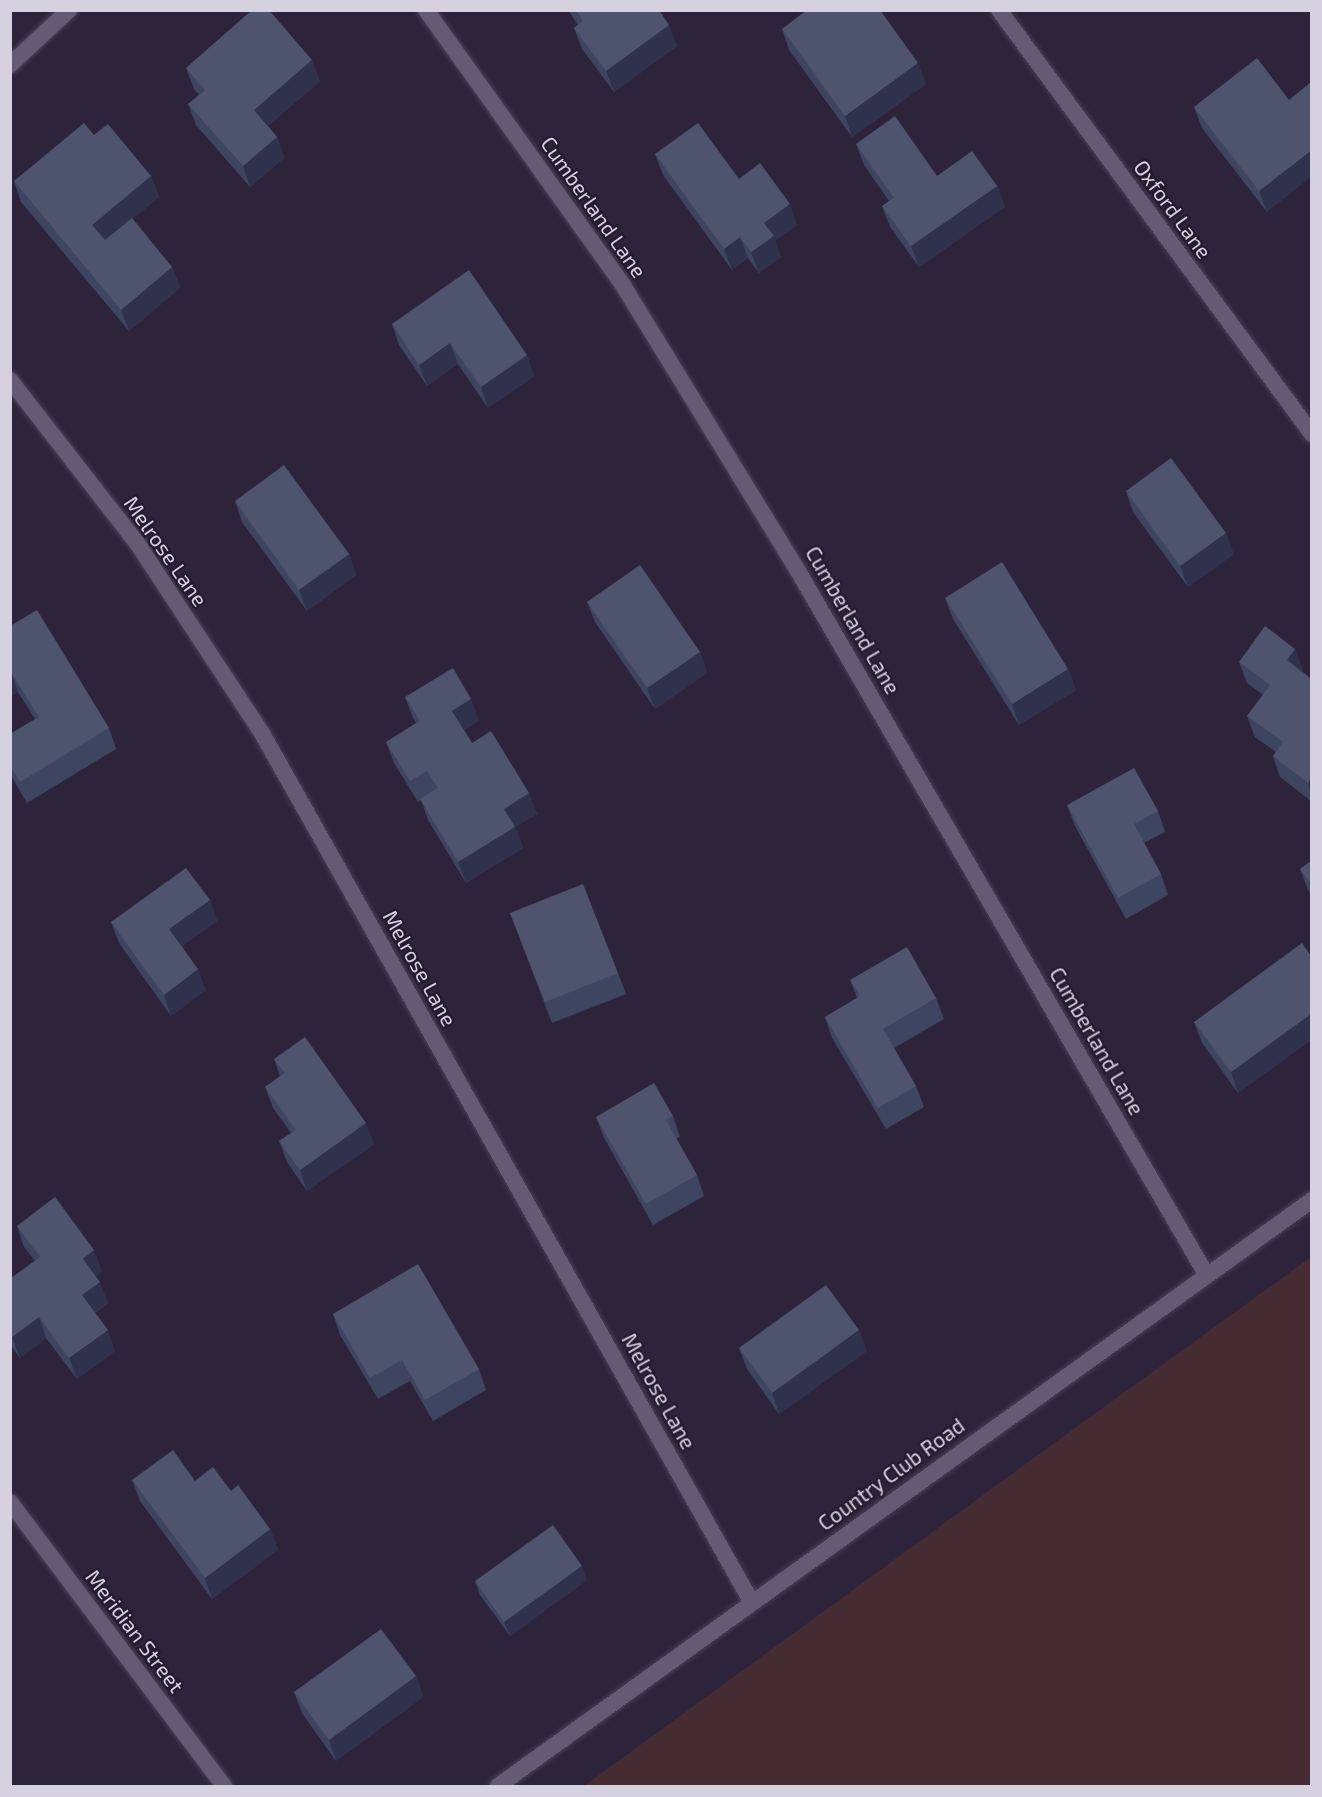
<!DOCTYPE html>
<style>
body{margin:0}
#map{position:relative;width:1322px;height:1797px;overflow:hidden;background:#2d243b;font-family:"Exo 2",sans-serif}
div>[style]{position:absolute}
.green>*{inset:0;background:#442c32}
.roads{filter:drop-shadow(0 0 2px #484053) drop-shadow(0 0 2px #484053)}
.minor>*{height:16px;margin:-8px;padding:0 8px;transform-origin:8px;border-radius:8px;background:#635a73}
.wall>*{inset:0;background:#3d4561}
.shaded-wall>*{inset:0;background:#30314c}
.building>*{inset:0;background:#4e546e}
span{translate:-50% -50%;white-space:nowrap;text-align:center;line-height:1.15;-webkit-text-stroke:4.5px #241b30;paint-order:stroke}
.street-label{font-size:21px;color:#d6d1e0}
.frame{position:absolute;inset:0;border:12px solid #d6d1e0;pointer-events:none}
</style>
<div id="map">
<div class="green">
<i style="clip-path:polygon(1311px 1257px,1311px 1786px,584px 1786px,1053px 1444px)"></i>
</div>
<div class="roads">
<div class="minor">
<i style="left:426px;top:10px;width:340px;rotate:54.4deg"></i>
<i style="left:624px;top:287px;width:333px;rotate:58.5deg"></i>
<i style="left:798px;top:571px;width:813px;rotate:59.87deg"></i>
<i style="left:999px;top:10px;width:527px;rotate:53.56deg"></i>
<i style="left:10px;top:65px;width:81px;rotate:-43deg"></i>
<i style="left:10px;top:380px;width:210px;rotate:52.1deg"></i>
<i style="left:139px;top:546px;width:226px;rotate:56.7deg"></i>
<i style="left:263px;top:735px;width:996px;rotate:60.6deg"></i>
<i style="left:10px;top:1502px;width:356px;rotate:53deg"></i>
<i style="left:498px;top:1786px;width:1003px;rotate:-35.75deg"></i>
</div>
</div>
<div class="wall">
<i style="clip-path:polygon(568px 10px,659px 10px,677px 46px,614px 92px,582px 49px,574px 28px,578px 25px)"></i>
<i style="clip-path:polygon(782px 29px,926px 84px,852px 137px,789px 50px)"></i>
<i style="clip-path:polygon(186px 68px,320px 81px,268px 126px,277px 137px,284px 158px,250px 187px,196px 125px,188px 104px,199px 95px,194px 89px)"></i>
<i style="clip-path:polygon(1289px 100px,1267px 212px,1202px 128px,1194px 107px)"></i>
<i style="clip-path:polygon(94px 135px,151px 176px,159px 197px,132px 219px,172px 267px,180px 288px,129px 331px,21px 202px,14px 181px)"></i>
<i style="clip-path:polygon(856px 144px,937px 176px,997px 186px,1005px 207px,919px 267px,890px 227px,882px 206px,889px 201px,864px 165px)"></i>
<i style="clip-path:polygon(655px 154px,739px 179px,797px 225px,775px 241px,781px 257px,759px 273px,748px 258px,732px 270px,663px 175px)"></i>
<i style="clip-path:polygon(392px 324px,527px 355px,534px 376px,488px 408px,458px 364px,427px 386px,399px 345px)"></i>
<i style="clip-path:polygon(1126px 491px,1234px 554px,1188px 587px,1133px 512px)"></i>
<i style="clip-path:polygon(235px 501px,349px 554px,356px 575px,307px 611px,242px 522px)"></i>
<i style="clip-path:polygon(945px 598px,1068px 669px,1076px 690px,1019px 725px,953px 619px)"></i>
<i style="clip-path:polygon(587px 602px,700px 652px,707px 673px,655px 709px,595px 622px)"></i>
<i style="clip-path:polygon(10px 626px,109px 728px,116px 749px,27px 803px,10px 774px,10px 734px,35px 719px,18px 692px,10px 696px)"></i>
<i style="clip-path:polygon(1295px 649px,1303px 670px,1302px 671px,1311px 679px,1311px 801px,1280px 777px,1273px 756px,1276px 752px,1255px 737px,1247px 716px,1263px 695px,1247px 683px,1239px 662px)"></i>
<i style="clip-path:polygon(405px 697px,479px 720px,464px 730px,472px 743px,529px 793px,537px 814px,515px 827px,523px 848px,466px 883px,428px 820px,421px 800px,418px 802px,394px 763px,386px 742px,416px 723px,413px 718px)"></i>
<i style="clip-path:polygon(1067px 805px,1158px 811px,1165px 832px,1144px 843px,1161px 874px,1168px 895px,1126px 919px,1075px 826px)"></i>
<i style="clip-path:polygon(1311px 861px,1311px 895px,1308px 890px,1300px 869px)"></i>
<i style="clip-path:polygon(210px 900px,217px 921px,182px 946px,206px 990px,171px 1016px,119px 943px,111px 922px)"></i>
<i style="clip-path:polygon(510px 913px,618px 973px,626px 994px,552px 1023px)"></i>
<i style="clip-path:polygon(1311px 956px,1311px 1040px,1238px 1093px,1202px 1043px,1194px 1022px)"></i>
<i style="clip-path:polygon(850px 980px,936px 998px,944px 1019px,894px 1048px,916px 1086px,924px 1107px,886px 1129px,832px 1038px,825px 1017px,857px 998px)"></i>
<i style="clip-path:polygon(274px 1059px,374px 1144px,307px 1191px,287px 1162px,279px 1141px,291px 1133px,273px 1108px,265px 1087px,280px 1076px)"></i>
<i style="clip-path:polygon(673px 1116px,680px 1137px,676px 1139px,697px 1175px,704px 1196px,653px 1225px,604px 1138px,596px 1117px)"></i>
<i style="clip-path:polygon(17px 1226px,102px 1271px,96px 1276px,108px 1303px,95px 1313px,115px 1351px,77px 1379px,46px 1338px,20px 1358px,10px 1345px,10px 1279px,35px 1261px,24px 1247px)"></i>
<i style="clip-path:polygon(333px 1314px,479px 1369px,486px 1390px,433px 1421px,410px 1381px,378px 1399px,340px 1335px)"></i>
<i style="clip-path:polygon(739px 1348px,867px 1351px,779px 1414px,747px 1369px)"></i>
<i style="clip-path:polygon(132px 1480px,195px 1481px,231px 1491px,270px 1529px,278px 1550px,212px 1599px,140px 1501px)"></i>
<i style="clip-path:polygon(587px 1580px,510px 1636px,480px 1595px,475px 1581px)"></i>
<i style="clip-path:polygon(416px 1676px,423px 1697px,336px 1761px,302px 1713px,294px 1692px)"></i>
</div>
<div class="shaded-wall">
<i style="clip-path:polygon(669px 25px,677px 46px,614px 92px,606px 71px)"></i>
<i style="clip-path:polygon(312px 60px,320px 81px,262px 131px,254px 110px)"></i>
<i style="clip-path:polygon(918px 63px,926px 84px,852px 137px,845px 116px)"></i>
<i style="clip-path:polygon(277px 137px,284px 158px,250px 187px,243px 166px)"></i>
<i style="clip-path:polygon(1311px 151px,1311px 177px,1267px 212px,1259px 191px)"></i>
<i style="clip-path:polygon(151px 176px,159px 197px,99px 246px,92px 225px)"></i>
<i style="clip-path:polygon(997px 186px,1005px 207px,919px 267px,911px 246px)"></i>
<i style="clip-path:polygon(790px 204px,797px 225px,775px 241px,781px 257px,759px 273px,751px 252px,764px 223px)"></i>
<i style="clip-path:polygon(740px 237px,748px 258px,732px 270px,724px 249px)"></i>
<i style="clip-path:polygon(172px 267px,180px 288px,129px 331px,121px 310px)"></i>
<i style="clip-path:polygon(450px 343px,458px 364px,427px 386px,419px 365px)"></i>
<i style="clip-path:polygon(527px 355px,534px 376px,488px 408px,481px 387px)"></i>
<i style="clip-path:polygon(1226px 533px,1234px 554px,1188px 587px,1180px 566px)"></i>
<i style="clip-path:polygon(349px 554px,356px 575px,307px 611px,299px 590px)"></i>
<i style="clip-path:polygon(1295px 649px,1303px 670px,1295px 681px,1287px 660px)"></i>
<i style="clip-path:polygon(700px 652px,707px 673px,655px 709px,647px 688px)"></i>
<i style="clip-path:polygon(1068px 669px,1076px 690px,1019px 725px,1012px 704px)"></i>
<i style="clip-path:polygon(11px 671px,18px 692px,10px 696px)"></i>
<i style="clip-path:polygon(471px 699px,479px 720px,460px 732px,452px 711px)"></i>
<i style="clip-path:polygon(1311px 778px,1311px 792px,1308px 783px)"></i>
<i style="clip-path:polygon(529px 793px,537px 814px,515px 827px,523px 848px,466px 883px,458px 862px,504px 809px)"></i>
<i style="clip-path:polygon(210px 900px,217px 921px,177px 950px,169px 929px)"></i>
<i style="clip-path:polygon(198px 969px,206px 990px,171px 1016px,164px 995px)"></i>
<i style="clip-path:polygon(1311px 1014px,1311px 1040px,1238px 1093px,1231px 1072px)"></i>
<i style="clip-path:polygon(366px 1123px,374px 1144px,307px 1191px,300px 1170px)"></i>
<i style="clip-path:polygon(94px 1250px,102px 1271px,91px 1280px,83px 1259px)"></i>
<i style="clip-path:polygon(100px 1282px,108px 1303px,89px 1316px,82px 1295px)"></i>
<i style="clip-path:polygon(39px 1317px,46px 1338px,20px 1358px,12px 1337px)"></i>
<i style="clip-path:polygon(108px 1330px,115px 1351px,77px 1379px,69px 1358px)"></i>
<i style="clip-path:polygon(859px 1330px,867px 1351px,779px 1414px,772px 1393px)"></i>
<i style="clip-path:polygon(270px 1529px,278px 1550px,212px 1599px,205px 1578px)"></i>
<i style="clip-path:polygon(582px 1566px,587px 1580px,510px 1636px,504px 1622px)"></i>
<i style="clip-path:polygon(416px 1676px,423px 1697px,336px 1761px,329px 1740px)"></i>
</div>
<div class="building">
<i style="clip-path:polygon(252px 10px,269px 10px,312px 60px,254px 110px,277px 137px,243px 166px,188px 104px,205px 90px,186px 68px)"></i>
<i style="clip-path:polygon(576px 10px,659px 10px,669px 25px,606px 71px,574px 28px,583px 21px)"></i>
<i style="clip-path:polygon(807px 10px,880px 10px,918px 63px,845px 116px,782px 29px)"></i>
<i style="clip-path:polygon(1257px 58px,1289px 100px,1311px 82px,1311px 151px,1259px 191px,1194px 107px)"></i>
<i style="clip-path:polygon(895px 116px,937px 176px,972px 151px,997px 186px,911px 246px,882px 206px,894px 198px,856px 144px)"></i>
<i style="clip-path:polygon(84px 123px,94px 135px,108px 124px,151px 176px,92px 225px,105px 240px,132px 218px,172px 267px,121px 310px,14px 181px)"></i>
<i style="clip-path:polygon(698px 123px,739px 179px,760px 163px,790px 204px,764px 223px,774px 236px,751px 252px,740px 237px,724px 249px,655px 154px)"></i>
<i style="clip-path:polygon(469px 270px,527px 355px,481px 387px,450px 343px,419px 365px,392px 324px)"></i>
<i style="clip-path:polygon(1171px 458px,1226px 533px,1180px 566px,1126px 491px)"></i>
<i style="clip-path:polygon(284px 465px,349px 554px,299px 590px,235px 501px)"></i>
<i style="clip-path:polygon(1002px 562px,1068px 669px,1012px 704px,945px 598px)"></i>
<i style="clip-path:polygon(640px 565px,700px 652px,647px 688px,587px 602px)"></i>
<i style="clip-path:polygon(37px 610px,109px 728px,20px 782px,10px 766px,10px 734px,39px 717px,10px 671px,10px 626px)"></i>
<i style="clip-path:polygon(1265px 626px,1295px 649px,1287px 660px,1311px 679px,1311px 694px,1310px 697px,1311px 698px,1311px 778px,1308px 783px,1273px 756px,1283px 742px,1247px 716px,1270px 685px,1239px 662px)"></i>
<i style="clip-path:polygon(453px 668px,471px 699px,452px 711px,472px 743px,491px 731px,529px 793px,504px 809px,515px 827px,458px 862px,420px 799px,438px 788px,427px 771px,410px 781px,386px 742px,420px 721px,405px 697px)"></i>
<i style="clip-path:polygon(1134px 768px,1158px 811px,1134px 824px,1161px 874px,1118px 898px,1067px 805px)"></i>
<i style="clip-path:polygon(1311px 861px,1311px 884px,1300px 869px)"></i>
<i style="clip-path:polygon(186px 868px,210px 900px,169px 929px,198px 969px,164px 995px,111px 922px)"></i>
<i style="clip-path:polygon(583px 884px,618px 973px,545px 1002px,510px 913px)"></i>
<i style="clip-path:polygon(1302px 943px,1311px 956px,1311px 1014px,1231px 1072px,1194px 1022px)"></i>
<i style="clip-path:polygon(907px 947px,936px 998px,883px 1029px,916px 1086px,878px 1108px,825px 1017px,860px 996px,850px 980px)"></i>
<i style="clip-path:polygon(305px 1037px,366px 1123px,300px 1170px,279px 1141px,296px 1130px,265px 1087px,285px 1073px,274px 1059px)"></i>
<i style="clip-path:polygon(654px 1083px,673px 1116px,666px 1120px,697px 1175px,646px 1204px,596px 1117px)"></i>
<i style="clip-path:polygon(55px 1197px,94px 1250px,83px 1259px,100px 1282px,82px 1295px,108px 1330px,69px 1358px,39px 1317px,12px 1337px,10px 1334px,10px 1279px,40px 1257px,17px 1226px)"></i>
<i style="clip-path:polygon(418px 1264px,479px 1369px,425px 1400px,402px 1360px,370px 1378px,333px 1314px)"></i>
<i style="clip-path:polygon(826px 1285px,859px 1330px,772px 1393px,739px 1348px)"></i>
<i style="clip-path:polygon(173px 1450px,195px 1481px,213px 1467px,231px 1491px,238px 1485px,270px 1529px,205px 1578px,132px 1480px)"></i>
<i style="clip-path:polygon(553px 1525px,582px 1566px,504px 1622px,475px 1581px)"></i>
<i style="clip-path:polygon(381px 1629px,416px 1676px,329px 1740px,294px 1692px)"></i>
</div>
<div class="street-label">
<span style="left:594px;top:207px;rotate:55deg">Cumberland Lane</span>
<span style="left:1173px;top:209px;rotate:54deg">Oxford Lane</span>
<span style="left:166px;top:551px;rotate:55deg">Melrose Lane</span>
<span style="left:853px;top:620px;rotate:60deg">Cumberland Lane</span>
<span style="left:420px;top:968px;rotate:61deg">Melrose Lane</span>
<span style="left:1097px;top:1041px;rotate:60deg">Cumberland Lane</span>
<span style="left:659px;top:1391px;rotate:61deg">Melrose Lane</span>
<span style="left:891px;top:1474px;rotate:-36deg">Country Club Road</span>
<span style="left:135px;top:1631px;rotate:53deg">Meridian Street</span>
</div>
<div class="frame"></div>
</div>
